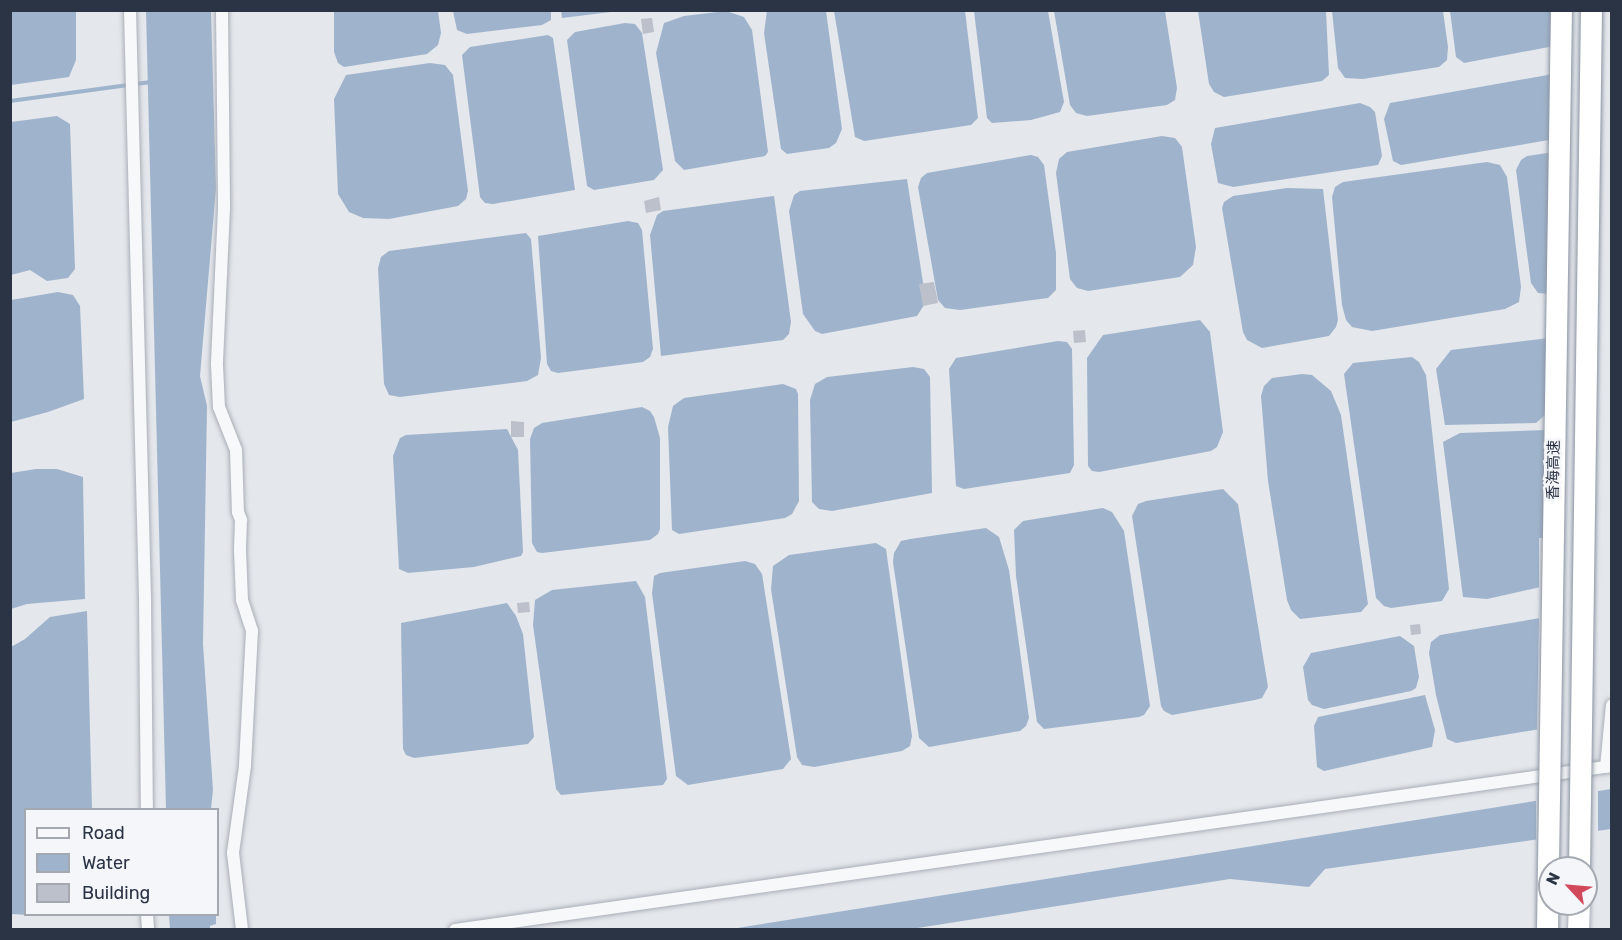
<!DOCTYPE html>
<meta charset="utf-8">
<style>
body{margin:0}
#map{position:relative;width:1622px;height:940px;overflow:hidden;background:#e4e7ec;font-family:Rubik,"Noto Sans SC",sans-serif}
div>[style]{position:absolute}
.water>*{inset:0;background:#9fb4cc}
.pier>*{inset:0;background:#e4e7ec}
.stream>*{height:4px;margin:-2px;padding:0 2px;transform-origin:2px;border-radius:2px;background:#9fb4cc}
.building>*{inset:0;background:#bbc0ca}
.roads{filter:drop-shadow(0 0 2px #a9aeb7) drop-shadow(0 0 2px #a9aeb7)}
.street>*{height:12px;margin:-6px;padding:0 6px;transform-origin:6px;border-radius:6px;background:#f7f8fa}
.highway>*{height:21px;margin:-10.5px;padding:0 10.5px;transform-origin:10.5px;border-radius:10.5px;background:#fff}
.bridges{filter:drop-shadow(0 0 2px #8b94a3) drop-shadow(0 0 2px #8b94a3)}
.highway-bridge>*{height:21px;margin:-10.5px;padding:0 10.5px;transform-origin:10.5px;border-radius:10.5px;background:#fff}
span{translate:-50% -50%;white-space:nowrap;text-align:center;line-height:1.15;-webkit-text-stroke:5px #f4f6f9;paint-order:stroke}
.street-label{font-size:15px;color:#2b3445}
.frame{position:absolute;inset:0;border:12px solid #2b3445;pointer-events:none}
.legend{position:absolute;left:24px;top:808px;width:195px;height:108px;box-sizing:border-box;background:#f4f6f9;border:2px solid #a4a8b1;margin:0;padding:8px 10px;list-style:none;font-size:18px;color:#2b3445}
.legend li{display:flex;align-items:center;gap:12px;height:30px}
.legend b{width:30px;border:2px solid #a4a8b1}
.north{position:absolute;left:1538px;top:856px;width:60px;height:60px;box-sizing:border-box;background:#f4f6f9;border:2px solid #a4a8b1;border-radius:50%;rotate:296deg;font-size:16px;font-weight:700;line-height:24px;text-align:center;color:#2b3445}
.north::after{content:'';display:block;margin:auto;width:21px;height:27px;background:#d1495b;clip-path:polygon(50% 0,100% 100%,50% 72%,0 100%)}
</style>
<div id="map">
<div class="water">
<i style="clip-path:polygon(11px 10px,76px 11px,76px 60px,69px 77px,11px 85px)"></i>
<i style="clip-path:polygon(561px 10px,619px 10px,619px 11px,562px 18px)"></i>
<i style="clip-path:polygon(146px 11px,211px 11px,216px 188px,200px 376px,207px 406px,203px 644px,213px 790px,211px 809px,166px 809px)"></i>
<i style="clip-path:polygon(334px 11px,438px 11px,441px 33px,438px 45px,427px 54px,344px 67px,338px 63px,334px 52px)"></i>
<i style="clip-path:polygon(453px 11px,551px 11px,551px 20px,542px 25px,467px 34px,457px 30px)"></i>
<i style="clip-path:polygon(726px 11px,744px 17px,752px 30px,768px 152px,765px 156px,684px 170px,675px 161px,656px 53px,664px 23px,684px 16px)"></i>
<i style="clip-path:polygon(767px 11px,826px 11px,842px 129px,836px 143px,829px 148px,787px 154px,781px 149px,764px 33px)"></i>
<i style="clip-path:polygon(834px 11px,965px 11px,978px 118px,971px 125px,864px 141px,855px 137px)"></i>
<i style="clip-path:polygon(974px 11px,1048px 11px,1064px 102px,1060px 112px,1031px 120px,992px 123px,987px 118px)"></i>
<i style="clip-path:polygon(1054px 11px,1165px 11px,1177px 88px,1175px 100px,1167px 105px,1087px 116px,1076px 113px,1070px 105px)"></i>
<i style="clip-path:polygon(1198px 11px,1326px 11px,1329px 75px,1322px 81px,1224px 97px,1214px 92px,1209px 84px)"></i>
<i style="clip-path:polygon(1332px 11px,1443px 11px,1448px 47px,1447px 60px,1439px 67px,1363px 79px,1345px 78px,1338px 68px)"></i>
<i style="clip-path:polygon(1450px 11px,1554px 11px,1554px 46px,1464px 63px,1456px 57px)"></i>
<i style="clip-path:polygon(625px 23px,635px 24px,642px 33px,663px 170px,654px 180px,594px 190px,587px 186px,567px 40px,575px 32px)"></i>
<i style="clip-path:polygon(548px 35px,553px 38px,575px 190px,493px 204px,485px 203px,480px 197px,462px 55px,470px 47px)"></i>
<i style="clip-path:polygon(430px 63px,445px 65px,453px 75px,468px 191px,466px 199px,458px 206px,389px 219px,363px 218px,349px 212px,338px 194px,334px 99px,346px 75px)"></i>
<i style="clip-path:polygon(1553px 74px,1555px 139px,1401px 165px,1393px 161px,1384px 119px,1390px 103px)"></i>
<i style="clip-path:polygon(1360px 103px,1370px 107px,1375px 112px,1382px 156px,1378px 165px,1233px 187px,1218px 183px,1211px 144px,1215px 128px)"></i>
<i style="clip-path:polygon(57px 116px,70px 124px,75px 269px,68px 278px,47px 281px,30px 270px,11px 275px,11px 122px)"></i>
<i style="clip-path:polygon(1162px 136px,1175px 138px,1182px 147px,1196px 247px,1193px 265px,1180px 277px,1088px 291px,1077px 288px,1070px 279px,1056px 173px,1059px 159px,1067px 152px)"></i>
<i style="clip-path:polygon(1554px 152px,1550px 294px,1538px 293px,1531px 283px,1516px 170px,1521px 160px,1527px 156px)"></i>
<i style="clip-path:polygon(1031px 155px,1038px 157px,1044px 165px,1056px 253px,1056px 290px,1048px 298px,960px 310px,945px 308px,938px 300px,918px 187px,921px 178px,927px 173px)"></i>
<i style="clip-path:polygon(1487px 162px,1500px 165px,1507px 177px,1521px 287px,1519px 302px,1505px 309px,1372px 331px,1352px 327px,1346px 320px,1342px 305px,1332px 197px,1335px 187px,1343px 182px)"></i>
<i style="clip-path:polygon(907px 179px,926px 302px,917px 316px,822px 334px,815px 331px,803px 314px,789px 211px,794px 195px,800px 191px)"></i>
<i style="clip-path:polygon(1287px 188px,1323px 189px,1338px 320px,1336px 327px,1329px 336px,1262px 348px,1247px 340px,1243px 332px,1222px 208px,1224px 202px,1233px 196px)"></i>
<i style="clip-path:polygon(774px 196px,791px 322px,789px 334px,783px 340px,661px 356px,650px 235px,657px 215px,663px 211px)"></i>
<i style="clip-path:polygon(628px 221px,638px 223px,642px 230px,653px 349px,650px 357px,643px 362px,558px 373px,551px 371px,547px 364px,538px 236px)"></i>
<i style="clip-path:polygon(526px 233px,531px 239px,541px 358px,538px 375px,527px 381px,400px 397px,389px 395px,384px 384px,378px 268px,381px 257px,389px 251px)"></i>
<i style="clip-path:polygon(58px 292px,73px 295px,80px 306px,84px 399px,48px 412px,11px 422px,11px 300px)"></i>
<i style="clip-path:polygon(1200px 320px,1210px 332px,1223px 432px,1217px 447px,1211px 451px,1099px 472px,1092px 471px,1088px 466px,1087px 358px,1103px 335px)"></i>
<i style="clip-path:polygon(1549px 338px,1546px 414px,1536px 423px,1445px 425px,1436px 369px,1451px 350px)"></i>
<i style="clip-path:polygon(1058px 341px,1067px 342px,1072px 349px,1074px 465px,1070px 473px,964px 489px,956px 486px,949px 369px,956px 358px)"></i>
<i style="clip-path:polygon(1412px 357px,1419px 362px,1426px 375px,1449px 589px,1442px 601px,1391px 608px,1384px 606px,1376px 598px,1344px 374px,1353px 363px)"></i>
<i style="clip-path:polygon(913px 367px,924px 369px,930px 377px,932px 493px,832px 511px,819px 509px,812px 502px,810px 400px,815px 384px,827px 377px)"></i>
<i style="clip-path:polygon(1302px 374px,1312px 375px,1331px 391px,1341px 415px,1368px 604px,1361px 612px,1300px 619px,1291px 610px,1287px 600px,1268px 481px,1261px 396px,1264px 386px,1272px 378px)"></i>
<i style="clip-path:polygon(783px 384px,796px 389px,798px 394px,799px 501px,792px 514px,785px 518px,679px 534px,672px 530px,668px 427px,673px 406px,684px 398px)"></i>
<i style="clip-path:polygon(642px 407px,650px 411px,654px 417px,660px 438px,660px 529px,658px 534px,650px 540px,542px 553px,537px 552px,532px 543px,530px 439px,534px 428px,542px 423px)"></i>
<i style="clip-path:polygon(507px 429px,518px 450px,523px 552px,521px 556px,474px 567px,408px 573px,399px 569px,393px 456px,400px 438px,406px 435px)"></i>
<i style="clip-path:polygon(1547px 430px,1545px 586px,1487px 599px,1463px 597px,1443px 442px,1460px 433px)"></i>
<i style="clip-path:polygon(36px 469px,57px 469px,83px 477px,85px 599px,27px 604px,11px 609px,11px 473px)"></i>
<i style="clip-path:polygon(1223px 489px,1238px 504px,1268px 687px,1262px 698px,1255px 700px,1172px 715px,1164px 711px,1161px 706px,1132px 516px,1138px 504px,1146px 501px)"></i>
<i style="clip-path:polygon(1103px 508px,1112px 512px,1124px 531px,1150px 706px,1144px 715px,1139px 717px,1044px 729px,1037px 722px,1016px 576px,1014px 530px,1023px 521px)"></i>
<i style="clip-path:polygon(986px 528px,999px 537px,1009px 570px,1029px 718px,1026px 726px,1020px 731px,929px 747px,919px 738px,893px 562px,894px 553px,901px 541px,910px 539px)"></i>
<i style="clip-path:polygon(876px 543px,886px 549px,912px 736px,910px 746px,902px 751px,814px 767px,802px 765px,797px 757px,771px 589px,773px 566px,789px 555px)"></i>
<i style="clip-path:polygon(745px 561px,755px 564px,762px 574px,791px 759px,783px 769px,688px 785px,676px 776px,652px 593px,654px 576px,660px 573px)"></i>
<i style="clip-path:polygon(636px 581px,645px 597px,667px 779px,663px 785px,561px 795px,556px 789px,533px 625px,535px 600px,552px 590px)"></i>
<i style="clip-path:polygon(507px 603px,516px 616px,523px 634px,534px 737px,528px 744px,414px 758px,406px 755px,403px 749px,401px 623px)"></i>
<i style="clip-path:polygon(87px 611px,92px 809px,26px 810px,26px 914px,57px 915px,48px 916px,11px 914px,11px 647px,25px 639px,50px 617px)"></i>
<i style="clip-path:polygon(1546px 617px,1546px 728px,1456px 743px,1447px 739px,1436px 695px,1429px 653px,1431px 642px,1440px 635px)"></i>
<i style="clip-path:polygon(1400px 636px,1414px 646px,1419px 677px,1416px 688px,1411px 691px,1324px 709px,1312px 705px,1308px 700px,1303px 667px,1311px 653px)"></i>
<i style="clip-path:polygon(1425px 695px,1435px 730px,1432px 747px,1324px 771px,1317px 767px,1314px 726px,1318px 717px)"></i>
<i style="clip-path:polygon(1611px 789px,1611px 829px,1325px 869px,1309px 887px,1230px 879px,911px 929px,725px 930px)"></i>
<i style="clip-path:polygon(169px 915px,216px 915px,216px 924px,210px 926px,210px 929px,170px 929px)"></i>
</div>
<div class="pier">
<i style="clip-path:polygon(1539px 538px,1549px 538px,1546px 588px,1539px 590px)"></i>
<i style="clip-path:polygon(1546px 614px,1547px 731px,1537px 733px,1539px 616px)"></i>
<i style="clip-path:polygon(1598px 788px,1598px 834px,1536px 843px,1536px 798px)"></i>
</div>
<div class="stream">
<i style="left:10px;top:101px;width:142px;rotate:-7.7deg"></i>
</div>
<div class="building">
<i style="clip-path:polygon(652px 18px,654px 32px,643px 34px,641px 19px)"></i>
<i style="clip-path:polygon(659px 197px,661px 210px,646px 213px,644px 201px)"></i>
<i style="clip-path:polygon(934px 282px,938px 303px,923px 306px,919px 284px)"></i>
<i style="clip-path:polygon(1085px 330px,1086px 342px,1074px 343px,1073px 331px)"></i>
<i style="clip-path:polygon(511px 421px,524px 422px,524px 437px,511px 437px)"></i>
<i style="clip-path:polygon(529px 602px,530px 612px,518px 613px,517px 603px)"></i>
<i style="clip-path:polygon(1420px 624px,1421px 634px,1411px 635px,1410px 625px)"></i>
</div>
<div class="roads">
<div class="street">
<i style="left:130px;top:10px;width:587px;rotate:88.54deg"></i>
<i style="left:145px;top:597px;width:213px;rotate:89.5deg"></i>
<i style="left:222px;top:10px;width:198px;rotate:89.4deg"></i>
<i style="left:224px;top:208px;width:157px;rotate:92.6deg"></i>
<i style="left:217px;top:365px;width:42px;rotate:87.3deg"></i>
<i style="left:219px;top:407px;width:46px;rotate:68.4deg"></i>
<i style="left:236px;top:450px;width:62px;rotate:88.2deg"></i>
<i style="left:238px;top:512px;width:9px;rotate:69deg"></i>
<i style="left:241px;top:520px;width:30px;rotate:92deg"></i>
<i style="left:240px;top:550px;width:50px;rotate:87.7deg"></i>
<i style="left:242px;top:600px;width:33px;rotate:72deg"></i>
<i style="left:252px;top:631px;width:135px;rotate:93deg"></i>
<i style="left:245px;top:766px;width:88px;rotate:97.9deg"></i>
<i style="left:233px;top:853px;width:78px;rotate:83.3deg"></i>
<i style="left:1606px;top:767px;width:62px;rotate:-84.5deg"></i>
<i style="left:147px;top:914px;width:16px;rotate:86deg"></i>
<i style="left:455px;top:930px;width:1169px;rotate:-8.07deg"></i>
</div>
<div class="highway">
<i style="left:1578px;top:930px;width:26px;rotate:-88deg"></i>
</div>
</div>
<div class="bridges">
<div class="highway-bridge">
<i style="left:1579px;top:868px;width:858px;rotate:-89.2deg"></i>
<i style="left:1547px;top:930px;width:920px;rotate:-89.13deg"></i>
</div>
</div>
<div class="street-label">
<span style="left:1554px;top:470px;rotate:-89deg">香海高速</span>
</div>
<div class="frame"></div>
<ul class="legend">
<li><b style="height:8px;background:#f7f8fa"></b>Road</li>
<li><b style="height:16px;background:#9fb4cc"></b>Water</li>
<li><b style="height:16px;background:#bbc0ca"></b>Building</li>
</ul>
<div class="north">N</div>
</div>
